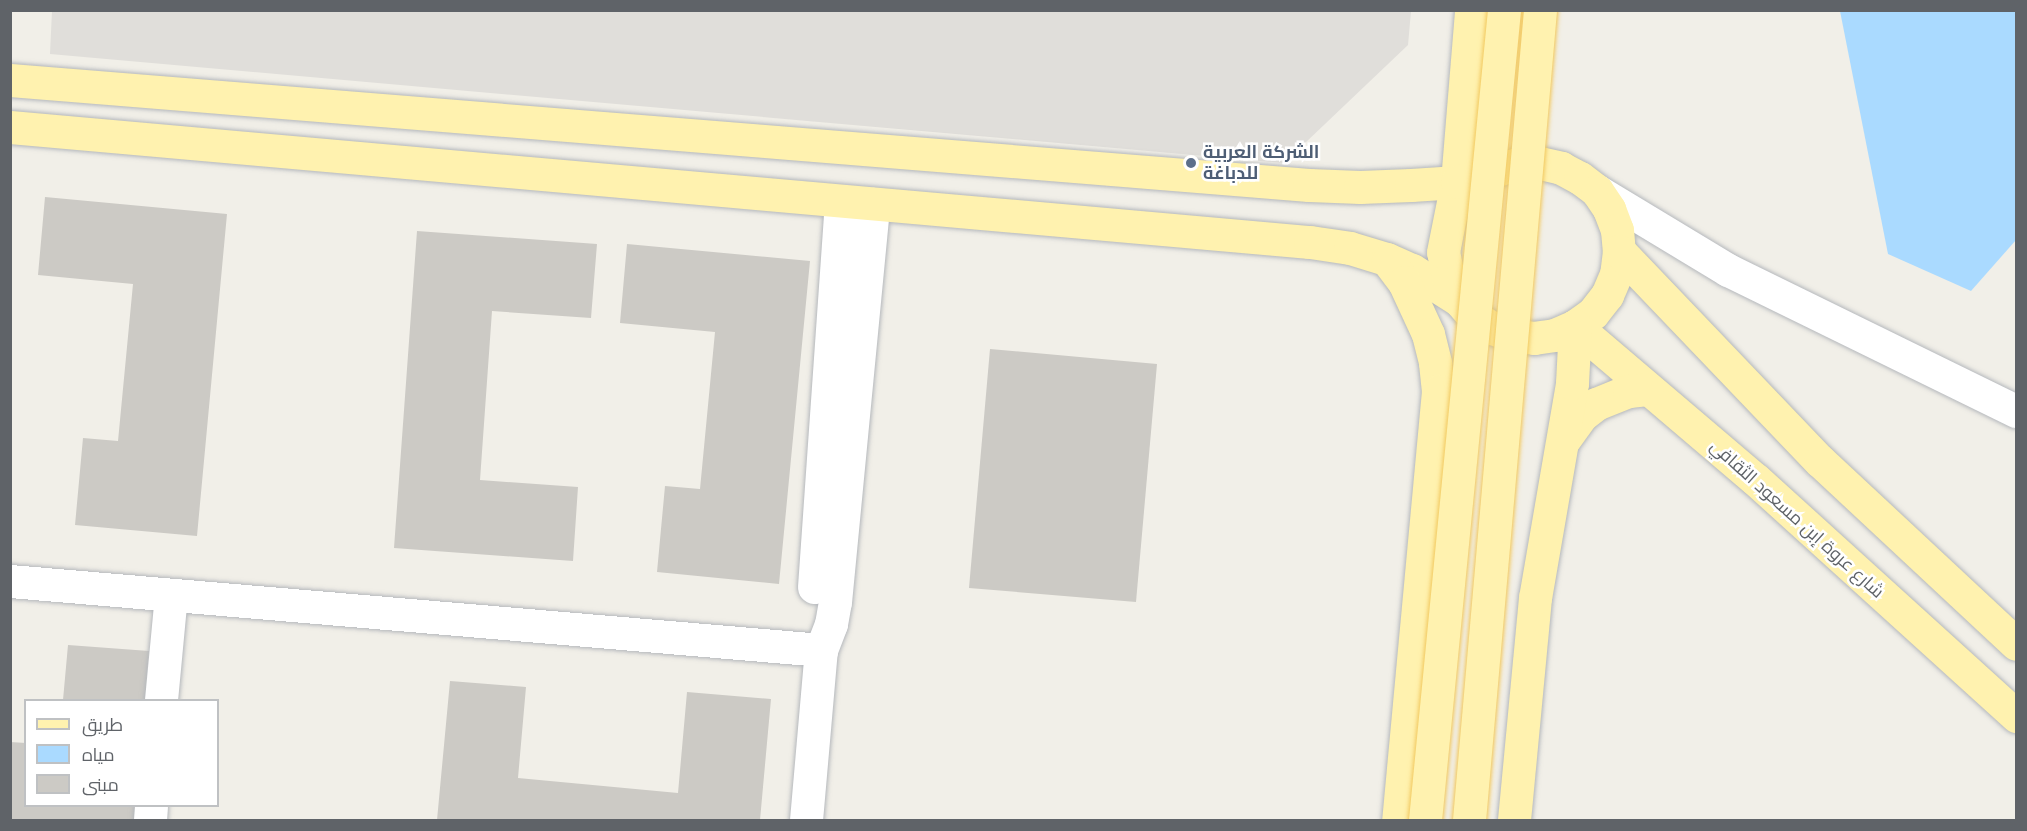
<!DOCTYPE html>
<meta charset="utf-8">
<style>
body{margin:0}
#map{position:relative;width:2027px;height:831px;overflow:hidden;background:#f1efe8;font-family:Arial,Cairo,sans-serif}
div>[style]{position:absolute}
.industrial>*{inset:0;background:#e0deda}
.water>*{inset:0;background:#aadaff}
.building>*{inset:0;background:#cccac5}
.roads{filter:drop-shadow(0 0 2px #b5b8bc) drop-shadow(0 0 2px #b5b8bc)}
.minor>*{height:33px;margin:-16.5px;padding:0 16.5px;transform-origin:16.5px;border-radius:16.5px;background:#fff}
.major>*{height:33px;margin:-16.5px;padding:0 16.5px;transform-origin:16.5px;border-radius:16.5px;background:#fff2af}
.bridges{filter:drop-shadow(0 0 2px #f2c960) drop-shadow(0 0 2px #f2c960)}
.major-bridge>*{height:33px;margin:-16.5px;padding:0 16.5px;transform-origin:16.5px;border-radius:16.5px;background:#fff2af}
.dots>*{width:16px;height:16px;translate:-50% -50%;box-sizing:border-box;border:3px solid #fff;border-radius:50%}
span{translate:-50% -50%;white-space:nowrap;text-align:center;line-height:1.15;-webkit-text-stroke:5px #fff;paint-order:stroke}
.service-label{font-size:18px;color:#4e5e75;font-weight:700}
.left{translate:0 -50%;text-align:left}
.street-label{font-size:18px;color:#5f6368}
.frame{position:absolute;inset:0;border:12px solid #5f6368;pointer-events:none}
.legend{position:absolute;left:24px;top:699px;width:195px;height:108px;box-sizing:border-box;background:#fff;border:2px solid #bfc1c3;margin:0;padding:8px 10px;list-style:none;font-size:18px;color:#5f6368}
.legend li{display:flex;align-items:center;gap:12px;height:30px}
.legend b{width:30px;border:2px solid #bfc1c3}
</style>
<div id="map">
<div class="industrial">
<i style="clip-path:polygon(52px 11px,1411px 10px,1411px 11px,1408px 45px,1284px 163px,50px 54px)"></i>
</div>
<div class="water">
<i style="clip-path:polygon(1840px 11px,2016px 11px,2016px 240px,1971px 291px,1888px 254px)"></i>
</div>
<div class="building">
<i style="clip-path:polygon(45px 197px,227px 214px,197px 536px,75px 525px,83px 438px,118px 441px,133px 284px,38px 275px)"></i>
<i style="clip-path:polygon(417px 231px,597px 244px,591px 318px,492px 311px,480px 480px,578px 487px,573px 561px,394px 548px)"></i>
<i style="clip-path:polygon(627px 244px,810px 261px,779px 584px,657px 572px,665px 486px,700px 489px,715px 332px,620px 323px)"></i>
<i style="clip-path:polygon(990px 349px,1157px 364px,1136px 602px,969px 588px)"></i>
<i style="clip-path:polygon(68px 645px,149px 651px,145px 700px,63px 700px)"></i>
<i style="clip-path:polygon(450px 681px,526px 687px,518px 778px,678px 793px,687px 692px,771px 699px,760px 820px,437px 820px)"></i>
<i style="clip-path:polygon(10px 742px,26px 743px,26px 806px,137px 806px,136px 820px,10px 819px)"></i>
</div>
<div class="roads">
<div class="minor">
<i style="left:1597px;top:191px;width:153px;rotate:31.1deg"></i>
<i style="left:1728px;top:270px;width:321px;rotate:26.1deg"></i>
<i style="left:10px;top:581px;width:814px;rotate:4.86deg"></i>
<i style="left:814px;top:587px;width:387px;rotate:-86deg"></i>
<i style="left:161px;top:700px;width:105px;rotate:-84.6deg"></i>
<i style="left:150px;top:820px;width:14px;rotate:-86deg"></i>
<i style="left:806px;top:820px;width:171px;rotate:-85deg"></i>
<i style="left:821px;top:650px;width:28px;rotate:-69deg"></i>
<i style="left:831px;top:624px;width:22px;rotate:-80deg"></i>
<i style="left:835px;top:602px;width:400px;rotate:-84.5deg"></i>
</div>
<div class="major">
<i style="left:10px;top:80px;width:1303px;rotate:4.62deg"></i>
<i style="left:1309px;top:185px;width:51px;rotate:2.2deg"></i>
<i style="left:1360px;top:187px;width:51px;rotate:-2.2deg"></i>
<i style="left:1411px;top:185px;width:46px;rotate:-3.7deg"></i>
<i style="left:1457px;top:182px;width:173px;rotate:-85.3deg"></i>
<i style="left:10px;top:127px;width:1305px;rotate:5.06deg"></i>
<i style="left:1310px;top:242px;width:40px;rotate:8.5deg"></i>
<i style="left:1350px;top:248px;width:39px;rotate:17deg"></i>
<i style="left:1387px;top:259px;width:27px;rotate:24deg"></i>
<i style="left:1412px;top:270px;width:56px;rotate:32.6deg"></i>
<i style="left:1520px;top:163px;width:20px"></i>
<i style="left:1540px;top:163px;width:22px;rotate:13deg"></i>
<i style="left:1561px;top:168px;width:21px;rotate:28deg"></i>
<i style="left:1580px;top:178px;width:21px;rotate:37deg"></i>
<i style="left:1597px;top:191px;width:22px;rotate:56deg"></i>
<i style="left:1609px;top:209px;width:22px;rotate:69deg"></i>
<i style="left:1617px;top:230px;width:21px;rotate:85deg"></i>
<i style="left:1619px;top:251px;width:23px;rotate:97deg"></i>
<i style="left:1616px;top:274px;width:23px;rotate:113deg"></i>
<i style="left:1607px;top:295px;width:23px;rotate:128deg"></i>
<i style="left:1593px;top:313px;width:22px;rotate:144deg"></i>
<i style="left:1575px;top:326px;width:22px;rotate:156deg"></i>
<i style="left:1555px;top:335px;width:21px;rotate:172deg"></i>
<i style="left:1534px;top:338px;width:22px;rotate:-172deg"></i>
<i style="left:1512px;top:335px;width:21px;rotate:-161deg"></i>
<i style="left:1492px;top:328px;width:22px;rotate:-148deg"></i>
<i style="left:1473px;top:316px;width:21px;rotate:-131deg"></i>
<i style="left:1459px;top:300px;width:25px;rotate:-116deg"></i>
<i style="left:1448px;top:277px;width:25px;rotate:-101deg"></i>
<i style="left:1443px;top:252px;width:71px;rotate:-78.7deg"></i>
<i style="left:1457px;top:182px;width:66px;rotate:-16.8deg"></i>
<i style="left:1619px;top:251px;width:291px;rotate:46.3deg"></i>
<i style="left:1820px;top:461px;width:268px;rotate:43deg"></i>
<i style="left:1388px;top:261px;width:26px;rotate:53deg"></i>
<i style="left:1404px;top:282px;width:57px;rotate:65.2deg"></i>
<i style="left:1428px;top:334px;width:30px;rotate:76deg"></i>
<i style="left:1435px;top:363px;width:28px;rotate:84deg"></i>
<i style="left:1438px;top:391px;width:431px;rotate:95.3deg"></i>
<i style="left:1575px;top:326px;width:236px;rotate:40.4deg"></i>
<i style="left:1755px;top:479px;width:353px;rotate:42.2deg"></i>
<i style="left:1563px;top:441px;width:32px;rotate:-54deg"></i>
<i style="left:1582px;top:415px;width:18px;rotate:-38deg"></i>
<i style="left:1596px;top:404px;width:35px;rotate:-22deg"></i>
<i style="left:1629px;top:391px;width:18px;rotate:-6deg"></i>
<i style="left:1514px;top:820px;width:223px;rotate:-84.6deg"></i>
<i style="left:1535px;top:598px;width:218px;rotate:-80.2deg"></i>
<i style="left:1572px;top:383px;width:57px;rotate:-87deg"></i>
</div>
</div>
<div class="bridges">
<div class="major-bridge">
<i style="left:1425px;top:820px;width:814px;rotate:-84.43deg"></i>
<i style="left:1469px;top:820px;width:813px;rotate:-84.99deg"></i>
</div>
</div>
<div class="dots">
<i style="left:1191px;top:163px;background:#5c6f8a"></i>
</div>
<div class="service-label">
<span class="left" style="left:1203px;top:163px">الشركة العربية<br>للدباغة</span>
</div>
<div class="street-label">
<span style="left:1797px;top:519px;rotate:42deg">شارع عروة إبن مسعود الثقافي</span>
</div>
<div class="frame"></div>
<ul class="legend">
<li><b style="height:8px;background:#fff2af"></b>طريق</li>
<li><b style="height:16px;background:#aadaff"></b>مياه</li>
<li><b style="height:16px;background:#cccac5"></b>مبنى</li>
</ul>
</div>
